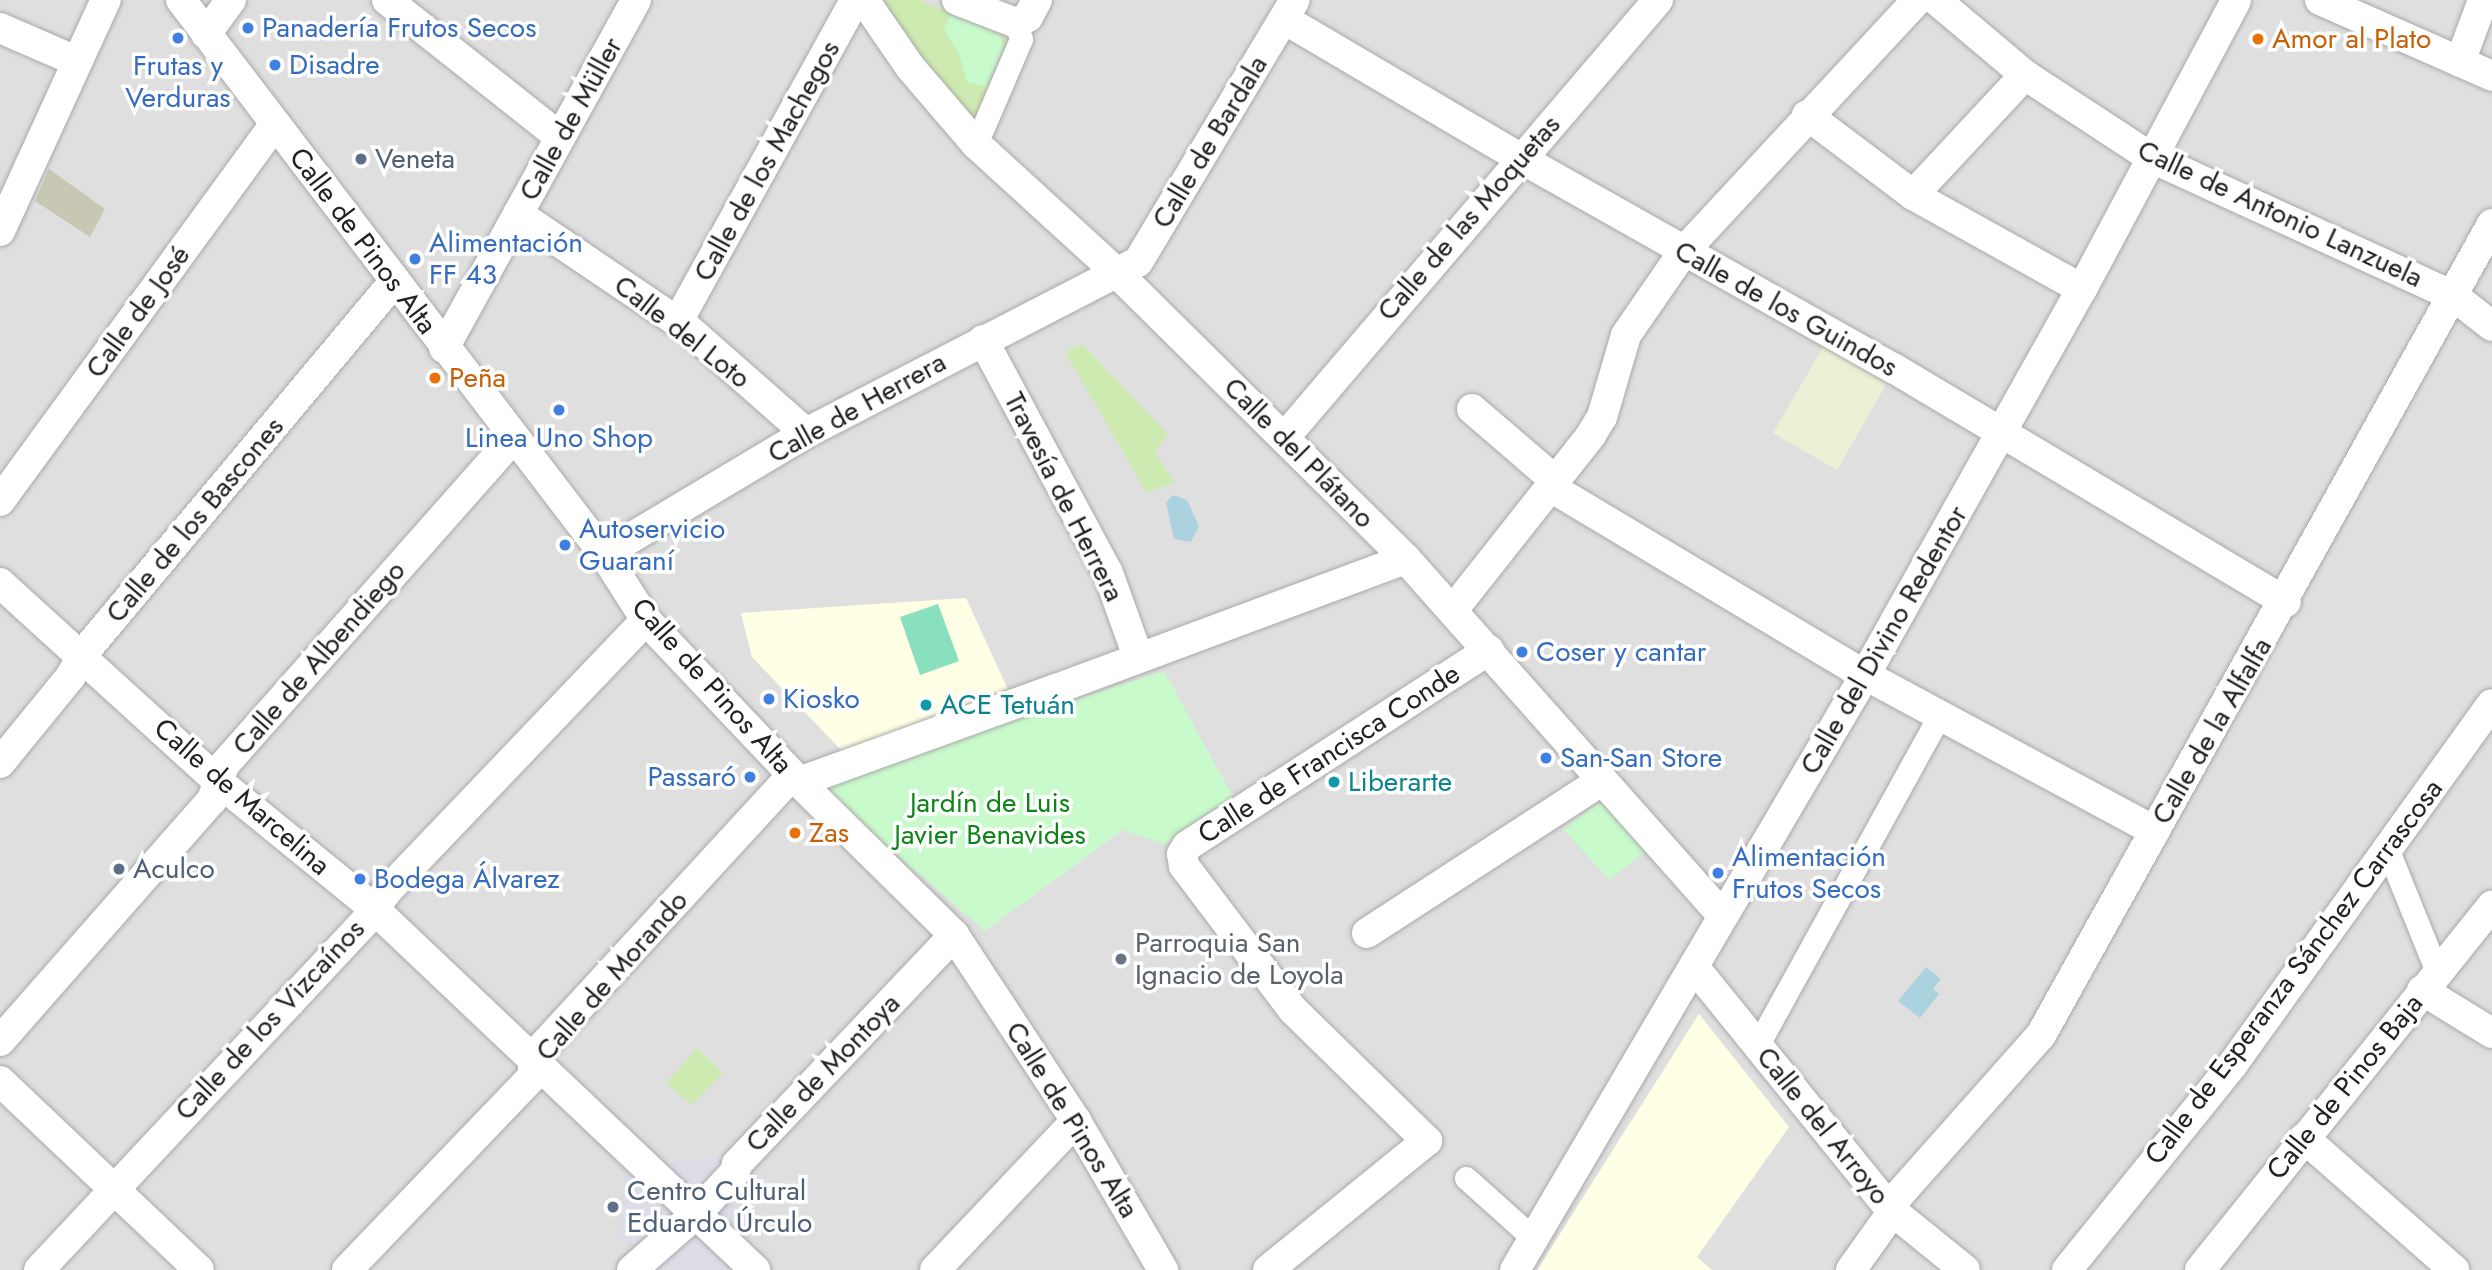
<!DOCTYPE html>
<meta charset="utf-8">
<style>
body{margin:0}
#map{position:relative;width:2492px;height:1270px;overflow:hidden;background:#f2efe9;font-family:Jost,sans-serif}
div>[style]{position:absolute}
.residential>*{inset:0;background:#e0dfdf}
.education>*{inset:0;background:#ffffe5}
.construction>*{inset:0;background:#c7c7b4}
.farmland>*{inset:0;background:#eef0d5}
.grass>*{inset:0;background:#cdebb0}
.park>*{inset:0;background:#c8facc}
.pitch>*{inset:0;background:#88e0be}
.plaza>*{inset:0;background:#dddde8}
.water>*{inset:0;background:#aad3df}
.roads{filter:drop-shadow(0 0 2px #a9a9a9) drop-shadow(0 0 2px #a9a9a9)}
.pedestrian>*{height:23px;margin:-11.5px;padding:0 11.5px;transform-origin:11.5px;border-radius:11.5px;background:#fff}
.minor>*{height:30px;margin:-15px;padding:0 15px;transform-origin:15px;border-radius:15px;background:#fff}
.dots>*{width:19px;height:19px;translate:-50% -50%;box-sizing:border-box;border:4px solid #fff;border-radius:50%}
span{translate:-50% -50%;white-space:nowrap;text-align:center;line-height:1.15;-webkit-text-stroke:7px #fff;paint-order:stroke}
.shop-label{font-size:28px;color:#366cbe}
.left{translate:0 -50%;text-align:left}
.right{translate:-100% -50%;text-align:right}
.food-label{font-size:28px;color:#c56008}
.street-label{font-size:28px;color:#222}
.service-label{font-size:28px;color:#4e5e75}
.culture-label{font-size:28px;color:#0d838f}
.park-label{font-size:28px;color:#0c8416}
.worship-label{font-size:28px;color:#5b616d}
</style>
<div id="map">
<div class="residential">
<i style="clip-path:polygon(0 0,2492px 0,2492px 1270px,0 1270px)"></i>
</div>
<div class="education">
<i style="clip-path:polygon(966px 598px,1009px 692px,845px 754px,752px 657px,741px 613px)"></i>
<i style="clip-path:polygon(1699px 1014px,1789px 1127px,1697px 1257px,1712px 1270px,1537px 1270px)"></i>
</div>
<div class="construction">
<i style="clip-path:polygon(49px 169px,105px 209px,90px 237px,35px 201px)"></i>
</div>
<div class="farmland">
<i style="clip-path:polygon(1832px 332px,1895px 369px,1837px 470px,1773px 433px)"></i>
</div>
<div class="grass">
<i style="clip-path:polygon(883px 0,919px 0,1007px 38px,972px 126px,879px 7px)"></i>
<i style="clip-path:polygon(1082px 344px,1168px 434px,1155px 453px,1174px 482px,1147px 493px,1065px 352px)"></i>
<i style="clip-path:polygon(697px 1048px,723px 1073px,692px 1105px,666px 1083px)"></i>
</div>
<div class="park">
<i style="clip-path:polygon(951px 13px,997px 31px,1001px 38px,1003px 50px,986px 87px,967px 82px,959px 54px,944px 29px)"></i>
<i style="clip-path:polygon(1164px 671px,1234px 799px,1165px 844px,1123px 830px,985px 931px,822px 790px,823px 783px)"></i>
<i style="clip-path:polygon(1603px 800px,1647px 849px,1610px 880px,1563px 829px)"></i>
</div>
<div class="pitch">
<i style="clip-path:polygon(938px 604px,959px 661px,920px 675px,900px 617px)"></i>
</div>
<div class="plaza">
<i style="clip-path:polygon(723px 1158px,754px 1177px,749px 1243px,724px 1270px,655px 1270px,620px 1238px,626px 1161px)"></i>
</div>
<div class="water">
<i style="clip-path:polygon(1173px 495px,1187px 500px,1199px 526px,1191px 542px,1174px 539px,1166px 503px)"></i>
<i style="clip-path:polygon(1926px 967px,1941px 979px,1933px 989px,1939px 994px,1920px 1018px,1898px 1001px)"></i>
</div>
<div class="roads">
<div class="pedestrian">
<i style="left:982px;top:130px;width:99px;rotate:-66.8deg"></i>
<i style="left:1021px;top:39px;width:17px;rotate:-107deg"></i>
<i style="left:2387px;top:848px;width:134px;rotate:68deg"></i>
<i style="left:1757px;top:1046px;width:378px;rotate:-61.1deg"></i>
<i style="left:1466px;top:1178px;width:91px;rotate:41.9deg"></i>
</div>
<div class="minor">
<i style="left:181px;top:0;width:697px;rotate:52.64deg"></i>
<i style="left:604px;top:554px;width:78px;rotate:57.5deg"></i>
<i style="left:646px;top:620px;width:223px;rotate:46.6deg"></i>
<i style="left:799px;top:782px;width:218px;rotate:44.6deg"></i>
<i style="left:954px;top:935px;width:222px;rotate:56.7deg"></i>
<i style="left:1076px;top:1121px;width:173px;rotate:59.7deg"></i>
<i style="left:387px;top:0;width:221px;rotate:38.4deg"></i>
<i style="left:864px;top:0;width:81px;rotate:55.5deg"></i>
<i style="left:910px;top:67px;width:101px;rotate:49.4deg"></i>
<i style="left:976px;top:144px;width:187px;rotate:42.4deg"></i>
<i style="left:1114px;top:270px;width:411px;rotate:44.7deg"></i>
<i style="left:1406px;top:559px;width:477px;rotate:48.4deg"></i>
<i style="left:957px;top:0;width:63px;rotate:21.3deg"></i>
<i style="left:1016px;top:23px;width:13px;rotate:-27deg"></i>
<i style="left:1028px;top:17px;width:19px;rotate:-62deg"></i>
<i style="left:1936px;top:0;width:116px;rotate:40.1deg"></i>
<i style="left:2025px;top:75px;width:152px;rotate:33.2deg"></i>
<i style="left:2152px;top:158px;width:333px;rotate:24.6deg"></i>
<i style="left:2455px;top:297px;width:47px;rotate:38.1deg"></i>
<i style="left:2320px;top:0;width:188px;rotate:23.8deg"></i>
<i style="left:1284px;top:19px;width:274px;rotate:30.5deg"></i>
<i style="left:1520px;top:158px;width:430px;rotate:29.4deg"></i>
<i style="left:1895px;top:369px;width:455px;rotate:30.8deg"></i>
<i style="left:0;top:28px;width:83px;rotate:23.5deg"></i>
<i style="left:206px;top:34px;width:42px;rotate:-53.7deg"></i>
<i style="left:2460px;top:62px;width:66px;rotate:-69.6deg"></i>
<i style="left:1807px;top:115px;width:133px;rotate:37deg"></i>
<i style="left:1913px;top:195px;width:193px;rotate:29.1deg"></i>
<i style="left:1913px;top:195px;width:164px;rotate:-47deg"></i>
<i style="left:518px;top:214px;width:205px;rotate:34.1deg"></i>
<i style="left:688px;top:329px;width:157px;rotate:41.4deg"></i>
<i style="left:0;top:231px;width:254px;rotate:-65.4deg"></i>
<i style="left:678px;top:321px;width:367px;rotate:-61.1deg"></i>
<i style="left:983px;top:340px;width:264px;rotate:61.8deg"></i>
<i style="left:1108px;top:573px;width:89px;rotate:70.3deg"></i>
<i style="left:444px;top:348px;width:397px;rotate:-61.1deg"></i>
<i style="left:1472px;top:409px;width:103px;rotate:40.7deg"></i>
<i style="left:1550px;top:476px;width:12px;rotate:81deg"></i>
<i style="left:1284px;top:438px;width:576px;rotate:-49.51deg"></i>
<i style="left:1552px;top:488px;width:365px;rotate:30.9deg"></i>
<i style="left:1865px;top:675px;width:329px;rotate:28.3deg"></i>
<i style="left:0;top:501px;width:467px;rotate:-53.9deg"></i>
<i style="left:604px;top:554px;width:235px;rotate:-30.9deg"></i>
<i style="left:806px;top:433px;width:373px;rotate:-27.3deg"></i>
<i style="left:1138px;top:262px;width:305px;rotate:-59.1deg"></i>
<i style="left:0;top:583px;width:296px;rotate:42.3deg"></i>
<i style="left:219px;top:782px;width:198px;rotate:39.2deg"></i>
<i style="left:372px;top:907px;width:528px;rotate:43.46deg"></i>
<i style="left:1453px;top:610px;width:223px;rotate:-51.7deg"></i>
<i style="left:1591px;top:435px;width:21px;rotate:-59deg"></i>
<i style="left:1602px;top:417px;width:85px;rotate:-73.7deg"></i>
<i style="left:1626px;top:335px;width:102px;rotate:-55.4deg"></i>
<i style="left:1684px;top:251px;width:342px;rotate:-47.1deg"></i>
<i style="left:0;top:763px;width:112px;rotate:-50.8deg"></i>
<i style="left:71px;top:676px;width:24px;rotate:-62deg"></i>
<i style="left:82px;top:655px;width:488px;rotate:-50.1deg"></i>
<i style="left:1367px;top:933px;width:279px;rotate:-33deg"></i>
<i style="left:1695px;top:968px;width:311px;rotate:51deg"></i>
<i style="left:1891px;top:1210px;width:95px;rotate:39deg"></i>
<i style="left:2422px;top:990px;width:82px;rotate:31.6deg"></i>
<i style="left:0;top:1041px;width:321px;rotate:-48.7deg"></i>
<i style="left:212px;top:800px;width:37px;rotate:-71deg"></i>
<i style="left:224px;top:765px;width:435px;rotate:-48.5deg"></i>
<i style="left:0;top:1081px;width:274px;rotate:43.5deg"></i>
<i style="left:2304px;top:1138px;width:200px;rotate:41.3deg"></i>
<i style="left:39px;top:1270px;width:479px;rotate:-46.9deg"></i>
<i style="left:366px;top:920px;width:34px;rotate:-54deg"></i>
<i style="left:386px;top:892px;width:376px;rotate:-46.3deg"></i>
<i style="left:347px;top:1270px;width:269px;rotate:-46.2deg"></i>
<i style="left:533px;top:1076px;width:19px;rotate:-90deg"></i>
<i style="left:533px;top:1057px;width:374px;rotate:-47.4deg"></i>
<i style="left:786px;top:782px;width:13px"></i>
<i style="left:799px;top:782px;width:273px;rotate:-19.9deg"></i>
<i style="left:1056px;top:689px;width:373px;rotate:-20.4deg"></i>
<i style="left:632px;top:1270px;width:88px;rotate:-41.3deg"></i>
<i style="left:698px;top:1212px;width:54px;rotate:-47.2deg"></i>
<i style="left:735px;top:1172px;width:8px;rotate:-76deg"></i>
<i style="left:737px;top:1164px;width:315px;rotate:-46.5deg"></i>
<i style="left:935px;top:1270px;width:205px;rotate:-46.6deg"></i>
<i style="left:1268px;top:1270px;width:205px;rotate:-39.1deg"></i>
<i style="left:1427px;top:1141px;width:187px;rotate:-135.6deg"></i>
<i style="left:1293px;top:1010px;width:181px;rotate:-127.1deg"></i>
<i style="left:1184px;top:866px;width:12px;rotate:-99deg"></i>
<i style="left:1182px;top:854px;width:9px;rotate:-58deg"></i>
<i style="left:1187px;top:846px;width:360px;rotate:-33deg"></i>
<i style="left:1515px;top:1270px;width:690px;rotate:-59.53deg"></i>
<i style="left:1865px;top:675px;width:443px;rotate:-60.7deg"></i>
<i style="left:2082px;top:289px;width:327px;rotate:-61.9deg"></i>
<i style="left:1851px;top:1270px;width:64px;rotate:-54.6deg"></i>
<i style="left:1888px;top:1218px;width:24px;rotate:-66deg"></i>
<i style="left:1898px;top:1196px;width:215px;rotate:-48.4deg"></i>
<i style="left:2041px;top:1035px;width:928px;rotate:-60.92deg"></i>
<i style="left:2067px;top:1270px;width:265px;rotate:-51.1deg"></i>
<i style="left:2233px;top:1064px;width:443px;rotate:-54.3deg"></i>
<i style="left:2200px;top:1270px;width:467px;rotate:-51.3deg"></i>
</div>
</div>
<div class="dots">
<i style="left:248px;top:28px;background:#3f7fe0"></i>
<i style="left:178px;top:38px;background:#3f7fe0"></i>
<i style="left:2258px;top:39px;background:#e8710a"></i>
<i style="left:275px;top:65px;background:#3f7fe0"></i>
<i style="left:361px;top:159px;background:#5c6f8a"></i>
<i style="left:415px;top:259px;background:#3f7fe0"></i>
<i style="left:435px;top:378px;background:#e8710a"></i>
<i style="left:559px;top:410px;background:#3f7fe0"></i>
<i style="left:565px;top:545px;background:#3f7fe0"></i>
<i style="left:1522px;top:652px;background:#3f7fe0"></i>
<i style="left:769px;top:699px;background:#3f7fe0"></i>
<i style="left:926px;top:705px;background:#0f9aa8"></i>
<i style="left:1546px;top:758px;background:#3f7fe0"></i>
<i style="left:750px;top:777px;background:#3f7fe0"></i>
<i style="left:1334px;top:782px;background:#0f9aa8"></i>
<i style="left:795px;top:833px;background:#e8710a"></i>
<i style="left:119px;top:869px;background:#5c6f8a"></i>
<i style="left:1718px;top:873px;background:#3f7fe0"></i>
<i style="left:360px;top:879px;background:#3f7fe0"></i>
<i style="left:1121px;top:959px;background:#6b7280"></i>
<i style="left:613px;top:1207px;background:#5c6f8a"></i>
</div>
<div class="shop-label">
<span class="left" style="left:262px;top:28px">Panadería Frutos Secos</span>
<span class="left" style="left:289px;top:65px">Disadre</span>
<span style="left:178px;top:82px">Frutas y<br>Verduras</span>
<span class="left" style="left:429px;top:259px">Alimentación<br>FF 43</span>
<span style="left:559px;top:438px">Linea Uno Shop</span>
<span class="left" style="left:579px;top:545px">Autoservicio<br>Guaraní</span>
<span class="left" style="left:1536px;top:652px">Coser y cantar</span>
<span class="left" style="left:783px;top:699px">Kiosko</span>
<span class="left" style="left:1560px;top:758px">San-San Store</span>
<span class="right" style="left:736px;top:777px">Passaró</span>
<span class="left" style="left:1732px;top:873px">Alimentación<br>Frutos Secos</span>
<span class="left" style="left:374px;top:879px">Bodega Álvarez</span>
</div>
<div class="food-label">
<span class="left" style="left:2272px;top:39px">Amor al Plato</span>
<span class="left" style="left:449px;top:378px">Peña</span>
<span class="left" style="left:809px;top:833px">Zas</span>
</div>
<div class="street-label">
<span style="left:571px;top:119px;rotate:-61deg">Calle de Müller</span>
<span style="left:1210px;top:142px;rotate:-59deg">Calle de Bardala</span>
<span style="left:767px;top:161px;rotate:-61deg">Calle de los Machegos</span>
<span style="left:2280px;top:214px;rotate:25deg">Calle de Antonio Lanzuela</span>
<span style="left:1469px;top:218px;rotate:-49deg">Calle de las Moquetas</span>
<span style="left:363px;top:241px;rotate:53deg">Calle de Pinos Alta</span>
<span style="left:1786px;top:309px;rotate:29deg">Calle de los Guindos</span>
<span style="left:138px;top:312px;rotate:-54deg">Calle de José</span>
<span style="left:682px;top:332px;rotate:38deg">Calle del Loto</span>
<span style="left:857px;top:408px;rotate:-29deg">Calle de Herrera</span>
<span style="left:1299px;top:453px;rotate:45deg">Calle del Plátano</span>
<span style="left:1064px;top:497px;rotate:63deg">Travesía de Herrera</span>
<span style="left:195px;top:520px;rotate:-50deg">Calle de los Bascones</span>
<span style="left:1884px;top:640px;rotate:-60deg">Calle del Divino Redentor</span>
<span style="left:319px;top:658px;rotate:-49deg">Calle de Albendiego</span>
<span style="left:712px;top:686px;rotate:48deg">Calle de Pinos Alta</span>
<span style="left:2212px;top:731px;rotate:-60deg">Calle de la Alfalfa</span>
<span style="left:1329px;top:754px;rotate:-33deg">Calle de Francisca Conde</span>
<span style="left:242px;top:797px;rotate:41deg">Calle de Marcelina</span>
<span style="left:2294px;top:972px;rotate:-53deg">Calle de Esperanza Sánchez Carrascosa</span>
<span style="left:612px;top:976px;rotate:-49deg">Calle de Morando</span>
<span style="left:270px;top:1020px;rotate:-47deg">Calle de los Vizcaínos</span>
<span style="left:823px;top:1073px;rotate:-46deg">Calle de Montoya</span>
<span style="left:2345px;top:1087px;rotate:-51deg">Calle de Pinos Baja</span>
<span style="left:1072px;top:1120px;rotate:58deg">Calle de Pinos Alta</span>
<span style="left:1823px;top:1126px;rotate:51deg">Calle del Arroyo</span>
</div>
<div class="service-label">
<span class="left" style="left:375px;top:159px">Veneta</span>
<span class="left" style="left:133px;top:869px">Aculco</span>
<span class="left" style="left:627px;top:1207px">Centro Cultural<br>Eduardo Úrculo</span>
</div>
<div class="culture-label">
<span class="left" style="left:940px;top:705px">ACE Tetuán</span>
<span class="left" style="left:1348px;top:782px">Liberarte</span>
</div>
<div class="park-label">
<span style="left:990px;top:819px">Jardín de Luis<br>Javier Benavides</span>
</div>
<div class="worship-label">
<span class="left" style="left:1135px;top:959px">Parroquia San<br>Ignacio de Loyola</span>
</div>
</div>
